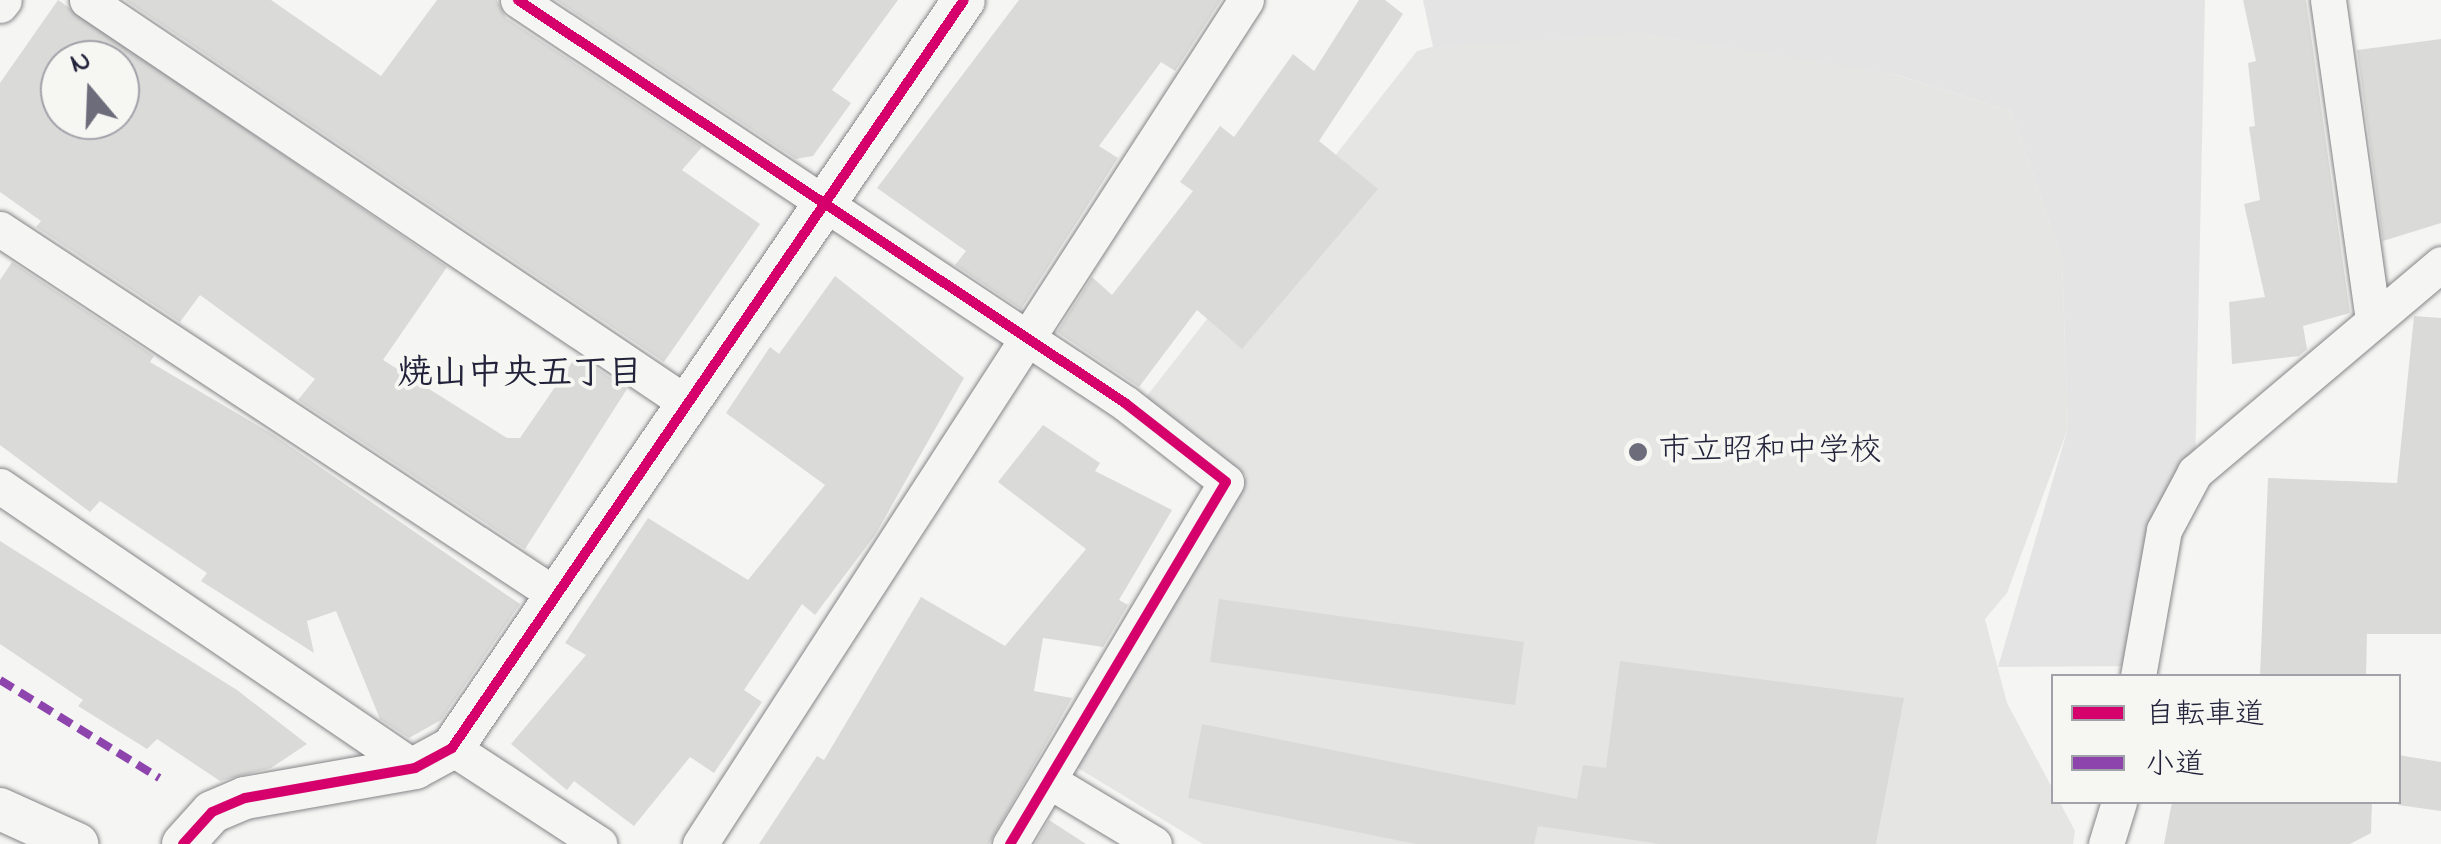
<!DOCTYPE html>
<meta charset="utf-8">
<style>
body{margin:0}
#map{position:relative;width:2441px;height:844px;overflow:hidden;background:#f5f5f3;font-family:"Indie Flower","Klee One",sans-serif}
div>[style]{position:absolute}
.built>*{inset:0;background:#e5e5e4}
.green>*{inset:0;background:#e4e4e4}
.building>*{inset:0;background:#dadad9}
.roads{filter:drop-shadow(0 0 2px #858589) drop-shadow(0 0 2px #858589)}
.minor>*{height:35px;margin:-17.5px;padding:0 17.5px;transform-origin:17.5px;border-radius:17.5px;background:#f5f5f3}
.tertiary>*{height:42px;margin:-21px;padding:0 21px;transform-origin:21px;border-radius:21px;background:#f5f5f3}
.quiet>*{height:8px;margin-top:-4px;transform-origin:0;background:repeating-linear-gradient(90deg,#8e44ad 0 15px,transparent 0 23px)}
.cycleway>*{height:10px;margin:-5px;padding:0 5px;transform-origin:5px;border-radius:5px;background:#d6006c}
.dots>*{width:28px;height:28px;translate:-50% -50%;box-sizing:border-box;border:5px solid #f6f6f2;border-radius:50%}
span{translate:-50% -50%;white-space:nowrap;text-align:center;line-height:1.15;-webkit-text-stroke:8px #f6f6f2;paint-order:stroke}
.poi-label{font-size:32px;color:#22223b}
.left{translate:0 -50%;text-align:left}
.neighbourhood-label{font-size:35px;color:#22223b;font-weight:700}
.legend{position:absolute;left:2051px;top:674px;width:350px;height:130px;box-sizing:border-box;background:#f6f6f2;border:2px solid #a1a1a9;margin:0;padding:12px 18px;list-style:none;font-size:30px;color:#22223b}
.legend li{display:flex;align-items:center;gap:20px;height:50px}
.legend b{width:50px;border:2px solid #a1a1a9}
.north{position:absolute;left:40px;top:40px;width:100px;height:100px;box-sizing:border-box;background:#f6f6f2;border:2px solid #a1a1a9;border-radius:50%;rotate:341deg;font-size:28px;font-weight:700;line-height:40px;text-align:center;color:#22223b}
.north::after{content:'';display:block;margin:auto;width:35px;height:45px;background:#6c6c7b;clip-path:polygon(50% 0,100% 100%,50% 72%,0 100%)}
</style>
<div id="map">
<div class="built">
<i style="clip-path:polygon(1639px 33px,1887px 72px,2011px 111px,2062px 259px,2068px 428px,2007px 593px,1985px 619px,2007px 703px,2075px 831px,2073px 844px,1203px 844px,1068px 762px,1187px 559px,1247px 476px,1146px 397px,1417px 51px,1461px 39px)"></i>
</div>
<div class="green">
<i style="clip-path:polygon(1423px 0,2205px 0,2195px 472px,2139px 666px,1998px 667px,2068px 428px,2062px 259px,2011px 111px,1894px 74px,1639px 33px,1433px 47px)"></i>
</div>
<div class="building">
<i style="clip-path:polygon(evenodd,58px 0,447px 267px,383px 360px,507px 438px,520px 438px,577px 355px,627px 389px,525px 549px,298px 400px,315px 379px,200px 295px,180px 322px,36px 227px,41px 221px,0 192px,0 83px,58px 0,60px 60px,120px 60px,120px 120px,60px 120px,60px 60px)"></i>
<i style="clip-path:polygon(125px 0,271px 0,381px 76px,437px 0,497px 0,506px 18px,702px 147px,682px 170px,760px 224px,664px 362px)"></i>
<i style="clip-path:polygon(556px 0,898px 0,832px 90px,851px 103px,813px 156px,796px 159px)"></i>
<i style="clip-path:polygon(1019px 0,1221px 0,1175px 71px,1161px 62px,1099px 146px,1118px 158px,1021px 309px,955px 265px,966px 251px,877px 188px)"></i>
<i style="clip-path:polygon(1359px 0,1385px 0,1403px 14px,1319px 141px,1378px 189px,1242px 349px,1197px 310px,1139px 387px,1057px 332px,1092px 277px,1112px 295px,1193px 191px,1180px 182px,1220px 126px,1234px 137px,1293px 54px,1314px 71px)"></i>
<i style="clip-path:polygon(2243px 0,2306px 0,2350px 313px,2303px 326px,2307px 349px,2299px 356px,2232px 364px,2229px 302px,2265px 297px,2244px 204px,2260px 200px,2249px 127px,2255px 126px,2248px 63px,2256px 61px)"></i>
<i style="clip-path:polygon(2441px 39px,2441px 223px,2383px 241px,2357px 50px)"></i>
<i style="clip-path:polygon(12px 262px,154px 356px,150px 362px,272px 434px,520px 604px,441px 720px,409px 738px,380px 719px,336px 611px,307px 621px,314px 653px,201px 581px,207px 573px,100px 501px,90px 512px,0 445px,0 280px)"></i>
<i style="clip-path:polygon(835px 276px,964px 378px,875px 535px,815px 615px,802px 604px,744px 690px,762px 702px,714px 773px,690px 757px,634px 826px,574px 781px,567px 790px,511px 744px,586px 655px,565px 643px,648px 518px,748px 580px,825px 485px,726px 413px,770px 347px,779px 354px)"></i>
<i style="clip-path:polygon(2414px 316px,2441px 318px,2441px 634px,2367px 634px,2366px 676px,2260px 676px,2268px 478px,2397px 483px)"></i>
<i style="clip-path:polygon(1043px 425px,1100px 463px,1095px 471px,1172px 510px,1119px 600px,1128px 605px,1103px 647px,1043px 638px,1034px 691px,1072px 698px,989px 844px,759px 844px,817px 756px,824px 760px,921px 597px,1005px 646px,1086px 549px,998px 482px)"></i>
<i style="clip-path:polygon(0 541px,237px 690px,307px 744px,271px 768px,220px 781px,157px 739px,147px 749px,78px 706px,83px 700px,0 644px)"></i>
<i style="clip-path:polygon(1219px 599px,1524px 642px,1515px 705px,1210px 662px)"></i>
<i style="clip-path:polygon(1620px 661px,1904px 698px,1876px 844px,1660px 844px,1538px 826px,1534px 844px,1416px 844px,1188px 798px,1202px 724px,1577px 799px,1583px 765px,1606px 768px)"></i>
<i style="clip-path:polygon(2398px 755px,2441px 762px,2441px 811px,2398px 805px)"></i>
<i style="clip-path:polygon(2172px 802px,2372px 802px,2371px 833px,2350px 844px,2164px 844px)"></i>
<i style="clip-path:polygon(1049px 820px,1086px 844px,1035px 844px)"></i>
</div>
<div class="roads">
<div class="minor">
<i style="left:87px;top:0;width:724px;rotate:33.91deg"></i>
<i style="left:518px;top:0;width:729px;rotate:33.58deg"></i>
<i style="left:1125px;top:403px;width:128px;rotate:38deg"></i>
<i style="left:1226px;top:482px;width:422px;rotate:120.8deg"></i>
<i style="left:2328px;top:0;width:324px;rotate:82deg"></i>
<i style="left:0;top:5px;width:6px;rotate:-51deg"></i>
<i style="left:0;top:229px;width:667px;rotate:33.38deg"></i>
<i style="left:0;top:486px;width:502px;rotate:34.2deg"></i>
<i style="left:2138px;top:676px;width:148px;rotate:-79.9deg"></i>
<i style="left:2164px;top:530px;width:66px;rotate:-61.9deg"></i>
<i style="left:2195px;top:472px;width:322px;rotate:-40.2deg"></i>
<i style="left:452px;top:748px;width:176px;rotate:33.1deg"></i>
<i style="left:1051px;top:782px;width:120px;rotate:31deg"></i>
<i style="left:700px;top:844px;width:1005px;rotate:-57.1deg"></i>
<i style="left:2106px;top:844px;width:44px;rotate:-72.8deg"></i>
</div>
<div class="tertiary">
<i style="left:0;top:809px;width:85px;rotate:24.4deg"></i>
<i style="left:183px;top:844px;width:43px;rotate:-47.8deg"></i>
<i style="left:212px;top:812px;width:36px;rotate:-23deg"></i>
<i style="left:245px;top:798px;width:173px;rotate:-10deg"></i>
<i style="left:415px;top:768px;width:42px;rotate:-28.4deg"></i>
<i style="left:452px;top:748px;width:906px;rotate:-55.61deg"></i>
</div>
</div>
<div class="quiet">
<i style="left:0;top:680px;width:187px;rotate:31.6deg"></i>
</div>
<div class="cycleway">
<i style="left:518px;top:0;width:729px;rotate:33.58deg"></i>
<i style="left:1125px;top:403px;width:128px;rotate:38deg"></i>
<i style="left:1226px;top:482px;width:422px;rotate:120.8deg"></i>
<i style="left:183px;top:844px;width:43px;rotate:-47.8deg"></i>
<i style="left:212px;top:812px;width:36px;rotate:-23deg"></i>
<i style="left:245px;top:798px;width:173px;rotate:-10deg"></i>
<i style="left:415px;top:768px;width:42px;rotate:-28.4deg"></i>
<i style="left:452px;top:748px;width:906px;rotate:-55.61deg"></i>
</div>
<div class="dots">
<i style="left:1638px;top:452px;background:#6c6c7b"></i>
</div>
<div class="poi-label">
<span class="left" style="left:1658px;top:452px">市立昭和中学校</span>
</div>
<div class="neighbourhood-label">
<span style="left:520px;top:375px">焼山中央五丁目</span>
</div>
<ul class="legend">
<li><b style="height:12px;background:#d6006c"></b>自転車道</li>
<li><b style="height:12px;background:#8e44ad"></b>小道</li>
</ul>
<div class="north">N</div>
</div>
